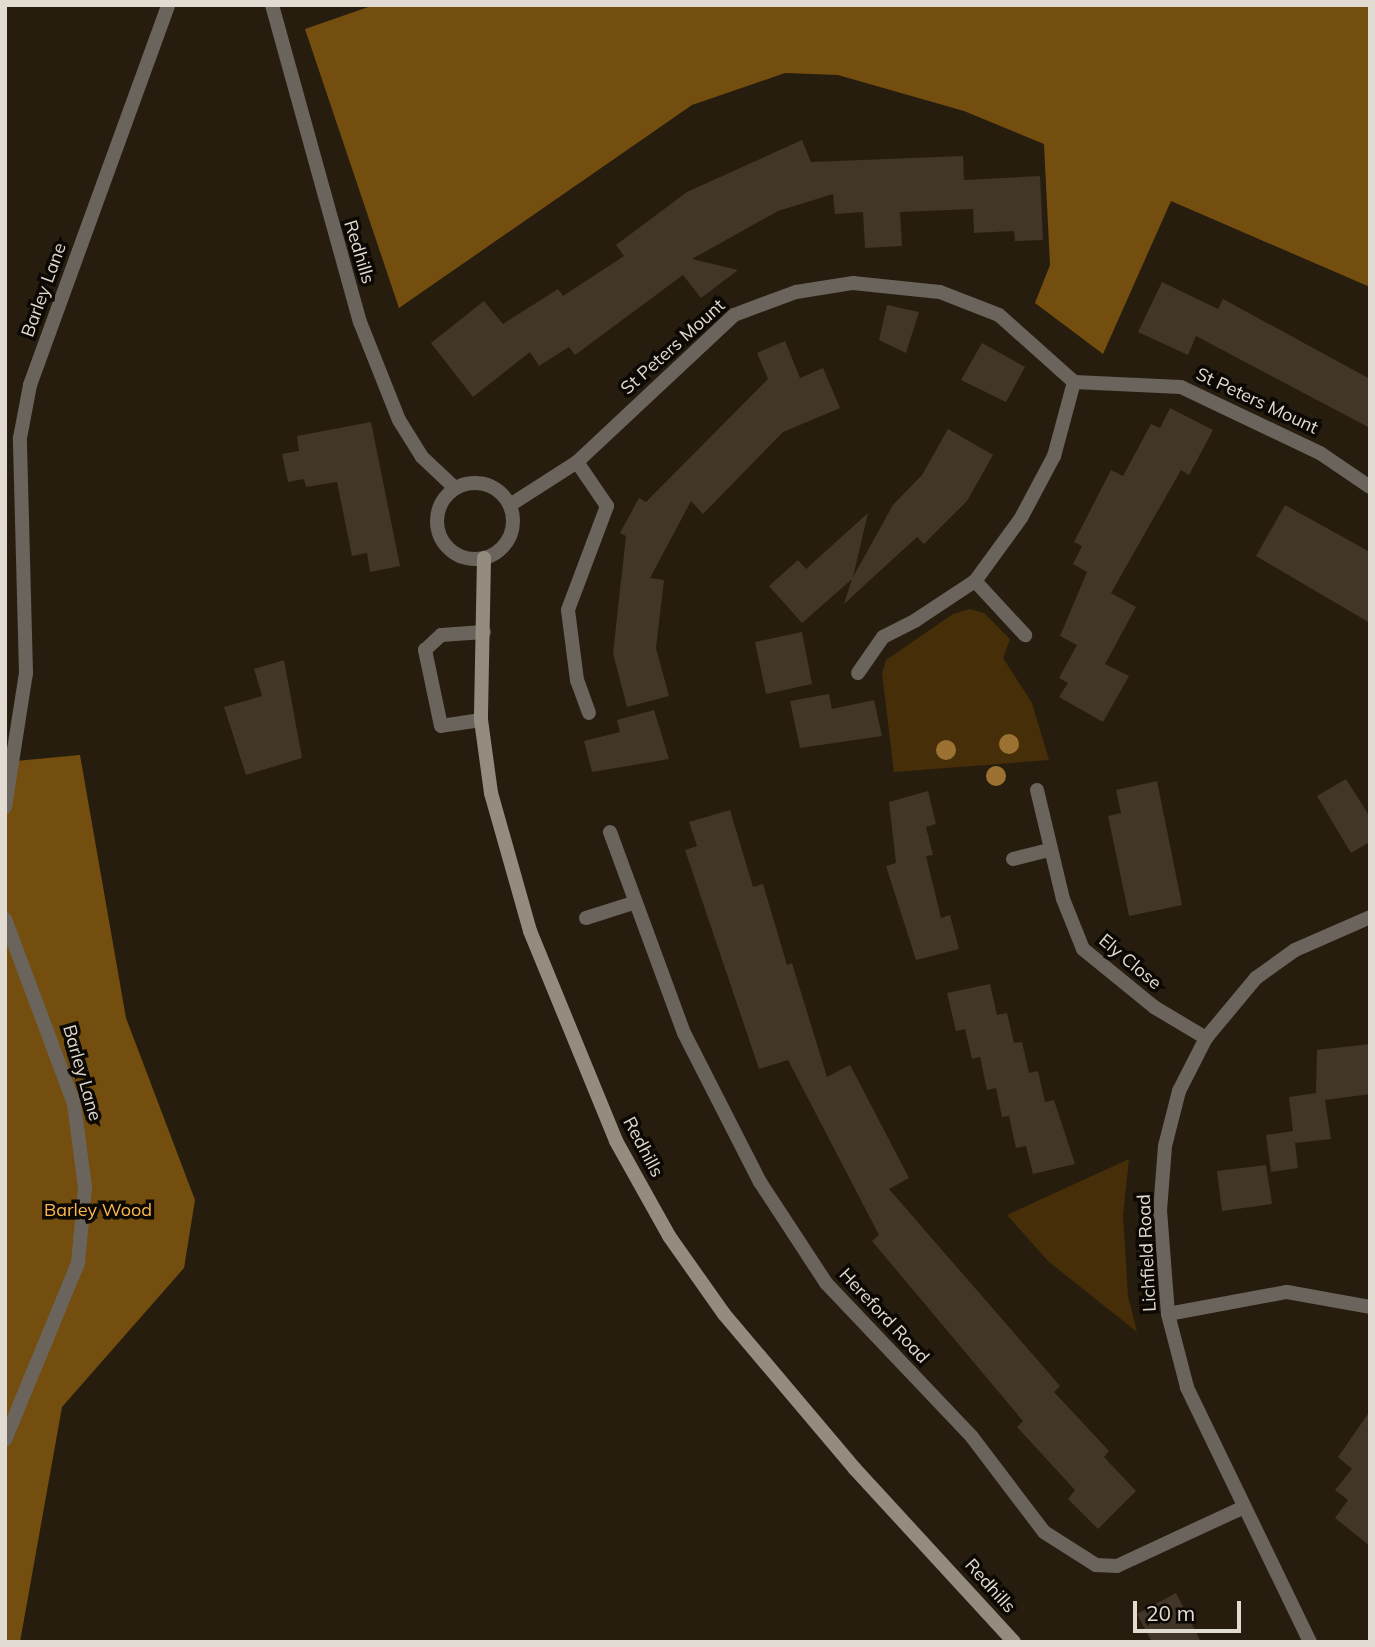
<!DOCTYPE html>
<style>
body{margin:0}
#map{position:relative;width:1375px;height:1647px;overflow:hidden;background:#271d0f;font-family:Mulish,sans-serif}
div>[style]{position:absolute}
.green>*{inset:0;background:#462e08}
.forest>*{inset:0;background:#734e0f}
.building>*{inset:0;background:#413627}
.lane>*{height:14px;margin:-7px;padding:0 7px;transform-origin:7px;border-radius:7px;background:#6a645d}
.street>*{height:14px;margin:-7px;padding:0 7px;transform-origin:7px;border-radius:7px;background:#6a645d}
.street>.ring{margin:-7px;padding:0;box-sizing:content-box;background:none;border:14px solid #6a645d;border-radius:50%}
.secondary>*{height:14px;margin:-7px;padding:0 7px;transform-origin:7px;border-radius:7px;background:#958c80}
.trees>*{width:20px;height:20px;margin:-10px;border-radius:50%;background:#9c7233}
span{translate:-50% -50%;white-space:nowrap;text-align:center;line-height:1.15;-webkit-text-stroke:7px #0c0804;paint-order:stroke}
.street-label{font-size:18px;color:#e2dbd2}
.park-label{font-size:18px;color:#fcb751}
.frame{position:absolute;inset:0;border:7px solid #e2dbd2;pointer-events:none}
.scale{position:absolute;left:1133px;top:1601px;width:108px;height:32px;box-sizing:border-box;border:4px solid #e2dbd2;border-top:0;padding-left:9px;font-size:21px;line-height:24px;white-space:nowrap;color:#e2dbd2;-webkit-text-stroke:5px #0c0804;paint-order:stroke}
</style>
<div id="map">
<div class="green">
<i style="clip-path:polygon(970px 609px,984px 613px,1010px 639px,1003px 658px,1032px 703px,1049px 760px,894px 772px,882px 673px,886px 660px,953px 614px)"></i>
<i style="clip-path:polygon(1129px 1159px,1123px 1215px,1128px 1296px,1137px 1332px,1048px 1261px,1007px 1215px)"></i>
</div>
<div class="forest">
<i style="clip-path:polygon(374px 5px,1370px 5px,1370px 287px,1171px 201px,1103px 354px,1035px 303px,1050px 265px,1044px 144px,964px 111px,838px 75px,785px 73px,692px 105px,399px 308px,305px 29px)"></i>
<i style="clip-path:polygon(80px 755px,126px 1018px,195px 1200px,184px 1268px,62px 1407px,20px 1642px,5px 1642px,5px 762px)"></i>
</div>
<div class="building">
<i style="clip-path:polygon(802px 140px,811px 162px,963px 156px,964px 180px,1040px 176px,1043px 240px,1015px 241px,1014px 231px,974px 233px,973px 209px,900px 212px,902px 246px,865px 248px,863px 212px,835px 214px,833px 194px,778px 211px,692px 259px,738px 270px,701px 298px,683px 275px,575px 355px,569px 347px,539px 366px,530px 352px,473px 397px,431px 343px,484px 301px,503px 324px,558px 289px,563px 296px,624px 256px,616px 245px,687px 192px)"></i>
<i style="clip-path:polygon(1162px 282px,1218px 309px,1223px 299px,1370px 379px,1370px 428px,1196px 336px,1188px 355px,1138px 332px)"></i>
<i style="clip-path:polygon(887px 305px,919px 312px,906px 353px,879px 340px)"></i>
<i style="clip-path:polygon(785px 341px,800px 378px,823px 368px,840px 408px,783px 432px,703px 514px,691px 501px,650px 578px,664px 580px,656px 648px,669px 696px,627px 707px,613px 653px,626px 536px,620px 533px,639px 498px,646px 502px,768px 379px,757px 353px)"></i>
<i style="clip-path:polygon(982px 343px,1025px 367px,1006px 402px,961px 380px)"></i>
<i style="clip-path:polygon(1170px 408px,1213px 430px,1189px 475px,1181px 470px,1111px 593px,1136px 607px,1105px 664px,1129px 676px,1103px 722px,1059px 697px,1068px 683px,1059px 678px,1077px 645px,1060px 636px,1087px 572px,1073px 564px,1082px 546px,1074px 542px,1111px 470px,1123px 476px,1151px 424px,1160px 428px)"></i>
<i style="clip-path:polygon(371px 422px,400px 566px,370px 572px,367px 553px,352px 556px,337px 482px,306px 487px,304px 479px,288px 482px,282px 454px,299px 451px,297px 436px)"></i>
<i style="clip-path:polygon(948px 429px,993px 455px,967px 501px,924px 544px,917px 537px,844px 604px,852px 579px,802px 623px,769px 586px,798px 560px,806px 569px,868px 513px,853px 577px,893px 505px,922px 475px)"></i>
<i style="clip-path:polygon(1285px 505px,1370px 552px,1370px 623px,1256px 556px)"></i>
<i style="clip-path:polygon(802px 632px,812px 684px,766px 694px,755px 642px)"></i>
<i style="clip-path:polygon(284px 660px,302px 758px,246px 775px,224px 707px,262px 696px,254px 669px)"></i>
<i style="clip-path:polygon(829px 694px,832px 709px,874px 700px,882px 736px,800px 748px,790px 701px)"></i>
<i style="clip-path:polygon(654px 710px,669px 759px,592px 772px,584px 741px,620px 732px,617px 720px)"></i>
<i style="clip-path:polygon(1346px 779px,1370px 817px,1370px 842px,1351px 853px,1317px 796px)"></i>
<i style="clip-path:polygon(1157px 781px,1182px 905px,1129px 916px,1108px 816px,1121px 813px,1116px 790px)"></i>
<i style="clip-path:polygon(928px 791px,936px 824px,926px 827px,933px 855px,926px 856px,941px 918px,950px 915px,959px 949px,916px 960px,886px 866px,896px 863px,889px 802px)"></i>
<i style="clip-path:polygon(730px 810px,753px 887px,763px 884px,787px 965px,792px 963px,827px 1077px,850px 1065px,909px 1178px,889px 1189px,1060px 1386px,1054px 1392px,1109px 1451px,1104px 1457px,1136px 1491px,1098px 1529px,1068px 1499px,1075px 1490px,1017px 1427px,1023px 1421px,872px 1241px,879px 1235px,788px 1060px,759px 1069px,685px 850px,697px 846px,689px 822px)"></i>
<i style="clip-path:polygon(990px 984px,997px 1015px,1007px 1013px,1014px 1043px,1022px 1042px,1029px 1073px,1038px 1071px,1045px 1102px,1054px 1100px,1075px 1164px,1033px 1174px,1026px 1146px,1016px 1148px,1009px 1116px,1002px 1117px,996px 1088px,987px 1090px,980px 1057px,972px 1059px,965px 1029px,956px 1031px,947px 993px)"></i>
<i style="clip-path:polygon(1370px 1044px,1370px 1094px,1325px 1100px,1331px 1139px,1295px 1143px,1298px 1168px,1271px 1172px,1266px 1135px,1293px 1131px,1289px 1097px,1316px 1093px,1317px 1050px)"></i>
<i style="clip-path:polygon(1266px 1165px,1272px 1204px,1222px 1211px,1217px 1171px)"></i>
<i style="clip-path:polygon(1370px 1411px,1370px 1546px,1335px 1518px,1348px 1500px,1335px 1490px,1352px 1469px,1338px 1457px)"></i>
<i style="clip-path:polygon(1176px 1593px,1201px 1642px,1152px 1642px,1137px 1614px)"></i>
</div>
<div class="lane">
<i style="left:577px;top:462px;width:53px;rotate:55.7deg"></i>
<i style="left:607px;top:506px;width:111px;rotate:110.6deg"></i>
<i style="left:568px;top:610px;width:71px;rotate:82.7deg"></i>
<i style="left:577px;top:680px;width:35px;rotate:70deg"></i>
<i style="left:858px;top:673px;width:44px;rotate:-55.2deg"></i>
<i style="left:883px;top:637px;width:37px;rotate:-27deg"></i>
<i style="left:481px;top:720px;width:40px;rotate:171.5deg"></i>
<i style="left:441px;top:726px;width:78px;rotate:-101.9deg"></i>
<i style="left:425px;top:650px;width:22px;rotate:-43deg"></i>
<i style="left:441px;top:635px;width:43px;rotate:-4deg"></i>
</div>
<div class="street">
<i style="left:272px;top:5px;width:329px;rotate:74.5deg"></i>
<i style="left:360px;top:322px;width:105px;rotate:68.3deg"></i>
<i style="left:399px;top:420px;width:44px;rotate:58.1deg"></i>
<i style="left:422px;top:457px;width:45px;rotate:43.2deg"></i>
<i style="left:1074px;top:382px;width:107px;rotate:2.7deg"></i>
<i style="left:1181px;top:387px;width:154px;rotate:25.4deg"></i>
<i style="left:1320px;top:453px;width:60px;rotate:34.2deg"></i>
<i class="ring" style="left:437px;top:483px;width:62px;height:62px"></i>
<i style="left:510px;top:505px;width:80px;rotate:-32.7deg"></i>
<i style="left:577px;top:462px;width:215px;rotate:-43.1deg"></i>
<i style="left:734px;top:315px;width:66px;rotate:-20.4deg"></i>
<i style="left:796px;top:292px;width:58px;rotate:-9deg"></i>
<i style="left:853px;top:283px;width:87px;rotate:5.9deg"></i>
<i style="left:940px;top:292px;width:63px;rotate:21.3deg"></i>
<i style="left:999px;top:315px;width:101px;rotate:41.8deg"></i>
<i style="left:1074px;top:382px;width:77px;rotate:105.1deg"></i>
<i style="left:1054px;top:456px;width:70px;rotate:118deg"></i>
<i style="left:1021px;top:518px;width:78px;rotate:126.1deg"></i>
<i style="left:975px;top:581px;width:71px;rotate:146.5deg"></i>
<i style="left:975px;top:581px;width:74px;rotate:47.2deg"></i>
<i style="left:1037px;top:790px;width:112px;rotate:76.6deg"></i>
<i style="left:1063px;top:899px;width:54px;rotate:68.2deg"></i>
<i style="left:1083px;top:949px;width:92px;rotate:39.2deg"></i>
<i style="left:1154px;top:1007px;width:61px;rotate:30.8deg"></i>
<i style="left:5px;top:807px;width:136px;rotate:-81.1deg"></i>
<i style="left:26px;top:673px;width:235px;rotate:-91.5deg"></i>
<i style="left:20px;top:438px;width:54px;rotate:-79.3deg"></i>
<i style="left:30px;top:385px;width:404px;rotate:-70deg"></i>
<i style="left:610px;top:832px;width:214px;rotate:69.8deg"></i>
<i style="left:684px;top:1033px;width:167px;rotate:63deg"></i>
<i style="left:760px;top:1182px;width:121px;rotate:56.8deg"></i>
<i style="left:826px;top:1283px;width:212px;rotate:46.5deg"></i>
<i style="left:972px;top:1437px;width:119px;rotate:52.8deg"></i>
<i style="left:1044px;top:1532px;width:62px;rotate:32.4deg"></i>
<i style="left:1096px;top:1565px;width:21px;rotate:3deg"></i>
<i style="left:1117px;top:1566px;width:140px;rotate:-24.9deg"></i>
<i style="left:1013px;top:859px;width:37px;rotate:-14deg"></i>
<i style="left:586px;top:918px;width:49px;rotate:-17.7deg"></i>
<i style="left:5px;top:919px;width:197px;rotate:69.5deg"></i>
<i style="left:74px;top:1104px;width:85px;rotate:82.5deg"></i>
<i style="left:85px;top:1188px;width:75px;rotate:95.3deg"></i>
<i style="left:78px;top:1263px;width:191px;rotate:112.4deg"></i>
<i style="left:1168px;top:1314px;width:121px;rotate:-10.5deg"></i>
<i style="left:1287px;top:1292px;width:84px;rotate:10.2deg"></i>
<i style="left:1310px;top:1642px;width:283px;rotate:-115.8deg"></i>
<i style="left:1187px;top:1387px;width:75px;rotate:-104.6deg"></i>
<i style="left:1168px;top:1314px;width:103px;rotate:-94.4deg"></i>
<i style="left:1160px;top:1211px;width:65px;rotate:-85.6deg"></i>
<i style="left:1165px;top:1146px;width:57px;rotate:-75.7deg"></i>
<i style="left:1179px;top:1091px;width:59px;rotate:-63deg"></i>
<i style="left:1206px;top:1038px;width:78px;rotate:-50.2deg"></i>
<i style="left:1256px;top:978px;width:48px;rotate:-35.7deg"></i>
<i style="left:1295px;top:950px;width:82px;rotate:-23.7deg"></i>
</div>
<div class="secondary">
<i style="left:484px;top:558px;width:162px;rotate:91.1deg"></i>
<i style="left:481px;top:720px;width:74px;rotate:82.2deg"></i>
<i style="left:491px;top:793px;width:143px;rotate:74.2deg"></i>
<i style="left:530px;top:931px;width:227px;rotate:67.7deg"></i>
<i style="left:616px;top:1141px;width:109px;rotate:60.8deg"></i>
<i style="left:669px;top:1236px;width:95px;rotate:54.8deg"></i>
<i style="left:724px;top:1314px;width:203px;rotate:49.8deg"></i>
<i style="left:855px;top:1469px;width:235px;rotate:47.4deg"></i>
</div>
<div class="trees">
<i style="left:1009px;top:744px"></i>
<i style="left:946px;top:750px"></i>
<i style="left:996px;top:776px"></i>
</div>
<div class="street-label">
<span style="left:359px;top:252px;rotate:73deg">Redhills</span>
<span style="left:44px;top:290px;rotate:-70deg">Barley Lane</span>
<span style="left:673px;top:347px;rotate:-42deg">St Peters Mount</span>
<span style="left:1257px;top:401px;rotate:25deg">St Peters Mount</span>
<span style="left:1130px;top:962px;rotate:40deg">Ely Close</span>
<span style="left:82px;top:1073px;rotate:74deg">Barley Lane</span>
<span style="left:643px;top:1147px;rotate:62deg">Redhills</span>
<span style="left:1147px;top:1253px;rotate:-93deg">Lichfield Road</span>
<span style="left:884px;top:1316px;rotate:47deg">Hereford Road</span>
<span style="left:990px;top:1586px;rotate:48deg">Redhills</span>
</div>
<div class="park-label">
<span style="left:98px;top:1210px">Barley Wood</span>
</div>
<div class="frame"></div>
<div class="scale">20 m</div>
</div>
